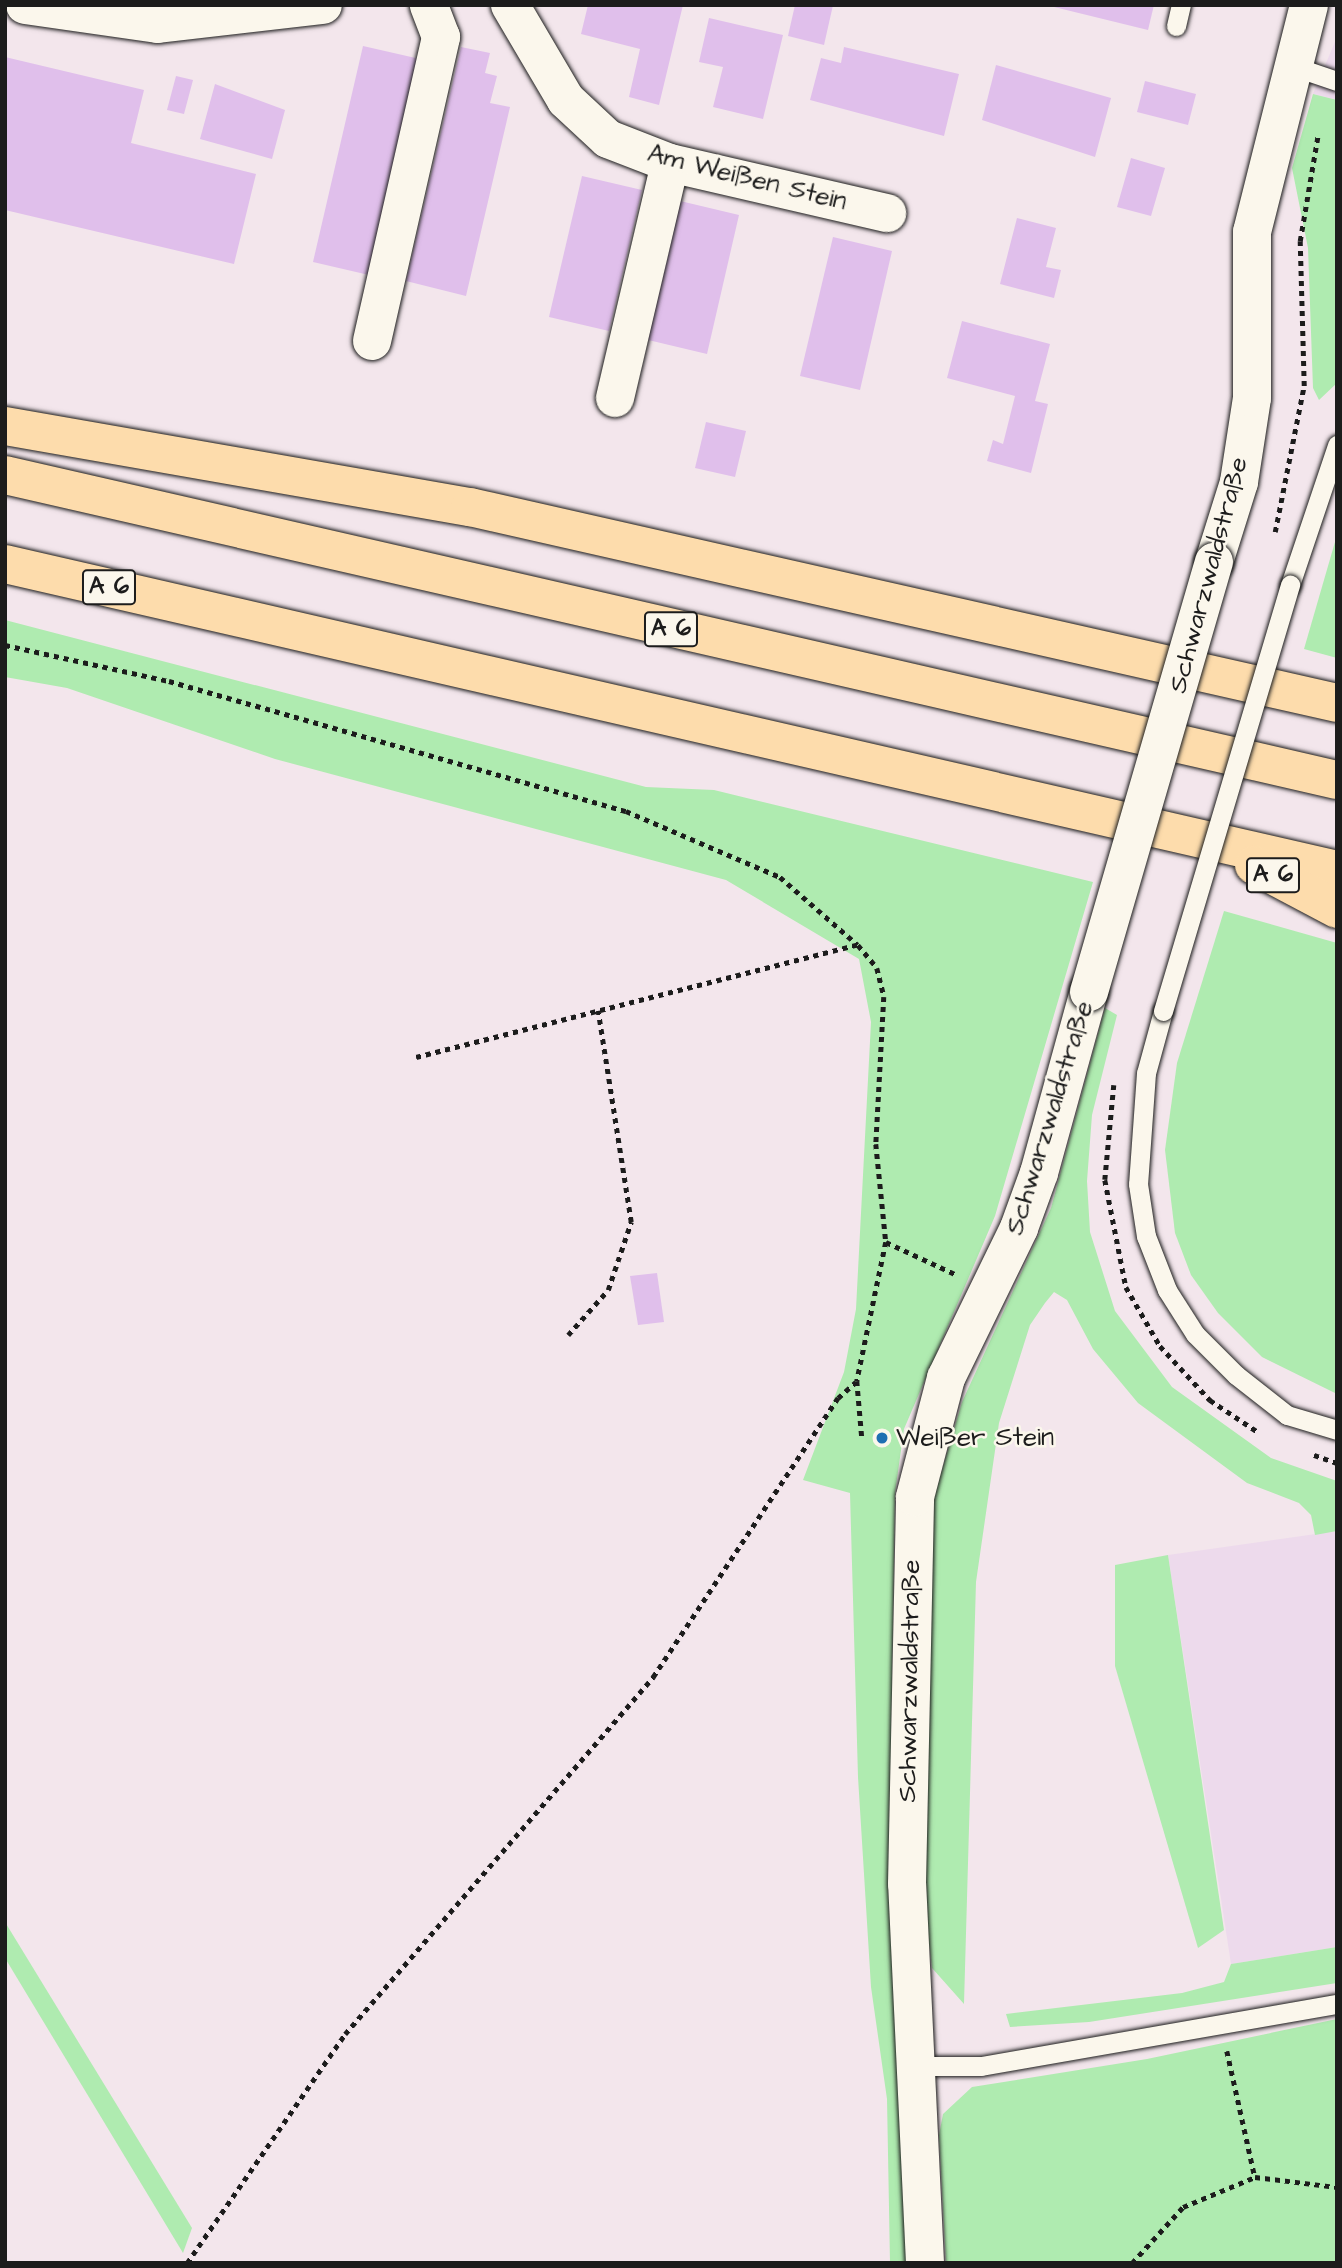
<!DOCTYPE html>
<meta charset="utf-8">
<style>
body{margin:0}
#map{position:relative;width:1342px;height:2268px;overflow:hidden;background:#f3e6ec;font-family:"Architects Daughter",sans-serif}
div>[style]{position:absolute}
.built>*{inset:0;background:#eddaec}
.green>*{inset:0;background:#afebb0}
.building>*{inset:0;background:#e0bfeb}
.path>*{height:4.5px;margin-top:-2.25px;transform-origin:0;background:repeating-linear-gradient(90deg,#1c1c1c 0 5px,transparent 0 10px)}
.roads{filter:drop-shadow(0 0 2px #1c1c1c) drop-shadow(0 0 2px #1c1c1c)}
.service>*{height:19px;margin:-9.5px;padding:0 9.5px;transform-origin:9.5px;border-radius:9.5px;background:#fbf7ec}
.minor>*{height:38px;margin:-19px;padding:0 19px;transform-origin:19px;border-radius:19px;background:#fbf7ec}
.secondary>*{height:38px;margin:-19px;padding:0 19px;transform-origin:19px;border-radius:19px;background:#fbf7ec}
.motorway>*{height:38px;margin:-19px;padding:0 19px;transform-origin:19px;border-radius:19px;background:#fddcac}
.bridges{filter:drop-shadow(0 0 2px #1c1c1c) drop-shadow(0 0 2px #1c1c1c)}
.service-bridge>*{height:19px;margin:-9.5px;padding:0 9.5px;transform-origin:9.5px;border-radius:9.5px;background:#fbf7ec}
.secondary-bridge>*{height:38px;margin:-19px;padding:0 19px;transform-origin:19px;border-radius:19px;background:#fbf7ec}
.dots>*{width:19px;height:19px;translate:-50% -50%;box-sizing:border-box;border:4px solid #fbf7ec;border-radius:50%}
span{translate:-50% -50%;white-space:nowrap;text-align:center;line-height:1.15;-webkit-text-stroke:5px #fbf7ec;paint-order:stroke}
.shield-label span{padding:2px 5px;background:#fbf7ec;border:2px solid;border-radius:5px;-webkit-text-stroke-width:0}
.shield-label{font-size:24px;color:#1c1c1c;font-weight:700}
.street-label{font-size:26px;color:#1c1c1c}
.poi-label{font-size:26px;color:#1c1c1c}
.left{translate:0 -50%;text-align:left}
.frame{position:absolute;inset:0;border:7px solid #1c1c1c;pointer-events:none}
</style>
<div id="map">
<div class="built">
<i style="clip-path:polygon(1337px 37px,1337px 100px,1313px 94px)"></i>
<i style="clip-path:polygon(1337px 1531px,1337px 1947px,1231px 1964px,1168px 1555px)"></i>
</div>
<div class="green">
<i style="clip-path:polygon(1313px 94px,1337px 100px,1337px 383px,1319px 400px,1313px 388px,1308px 248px,1292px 168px)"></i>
<i style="clip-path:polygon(1337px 535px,1337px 658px,1304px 649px)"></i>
<i style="clip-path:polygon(5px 620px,646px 787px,714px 790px,1093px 882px,995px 1216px,904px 1429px,895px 1493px,889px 1896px,913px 2263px,890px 2263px,887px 2099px,871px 1987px,858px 1777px,850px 1493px,803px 1480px,844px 1372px,856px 1309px,871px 1022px,859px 959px,726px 880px,275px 759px,67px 688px,5px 677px)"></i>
<i style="clip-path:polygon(1224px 911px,1337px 943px,1337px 1394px,1262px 1357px,1218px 1313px,1191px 1275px,1175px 1233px,1165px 1150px,1177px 1063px)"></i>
<i style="clip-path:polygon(1105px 1008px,1117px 1015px,1092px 1115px,1087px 1181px,1090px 1232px,1115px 1311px,1172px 1387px,1271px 1458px,1337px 1481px,1337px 1531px,1315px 1535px,1311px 1515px,1299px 1503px,1247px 1483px,1138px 1403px,1093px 1349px,1067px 1300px,1054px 1292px,1045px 1303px,1030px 1325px,999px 1423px,976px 1582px,964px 2004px,932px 1968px,928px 1935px,920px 1721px,934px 1497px,962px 1402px,1051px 1208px)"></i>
<i style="clip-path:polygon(1168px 1555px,1224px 1930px,1198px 1948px,1115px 1666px,1115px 1565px)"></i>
<i style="clip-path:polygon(5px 1922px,192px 2228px,183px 2253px,5px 1958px)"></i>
<i style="clip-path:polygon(1337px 1947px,1337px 1983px,1089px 2022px,1010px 2027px,1006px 2014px,1182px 1993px,1224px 1982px,1231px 1964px)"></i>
<i style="clip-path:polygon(1337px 2019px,1337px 2263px,946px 2263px,939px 2135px,943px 2114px,972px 2087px,1147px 2059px)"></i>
</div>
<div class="building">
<i style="clip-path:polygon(588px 5px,683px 5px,659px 105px,629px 97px,640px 49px,581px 34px)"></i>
<i style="clip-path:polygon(795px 5px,833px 5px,824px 45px,788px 36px)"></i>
<i style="clip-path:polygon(1046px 5px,1154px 5px,1148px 30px)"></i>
<i style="clip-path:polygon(709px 18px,783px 35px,763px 119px,713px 107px,723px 67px,699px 62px)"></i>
<i style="clip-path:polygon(363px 46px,420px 59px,369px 275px,313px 262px)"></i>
<i style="clip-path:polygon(461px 47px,490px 53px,485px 73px,497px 76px,490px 103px,510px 107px,466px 296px,406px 281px)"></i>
<i style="clip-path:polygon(844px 47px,959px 74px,944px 136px,810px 100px,821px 58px,841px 63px)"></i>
<i style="clip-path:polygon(5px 57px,144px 90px,131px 143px,256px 174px,234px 264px,5px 210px)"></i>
<i style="clip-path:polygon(996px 65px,1111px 98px,1095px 157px,982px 120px)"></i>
<i style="clip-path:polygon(176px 76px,193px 80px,184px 114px,167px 110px)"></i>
<i style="clip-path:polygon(1145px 81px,1196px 94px,1188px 125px,1137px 112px)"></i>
<i style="clip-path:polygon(215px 84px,285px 110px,272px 159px,200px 139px)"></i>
<i style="clip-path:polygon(1131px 158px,1165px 168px,1151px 216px,1117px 207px)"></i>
<i style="clip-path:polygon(582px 176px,642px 190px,609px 331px,549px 317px)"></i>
<i style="clip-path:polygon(676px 200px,739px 215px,707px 354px,644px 339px)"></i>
<i style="clip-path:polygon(1017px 218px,1056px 228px,1046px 267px,1061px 270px,1054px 298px,1000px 284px)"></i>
<i style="clip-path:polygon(833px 237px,892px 251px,860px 390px,800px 376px)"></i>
<i style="clip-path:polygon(962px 321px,1050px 344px,1035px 401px,1048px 404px,1031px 473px,987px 461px,993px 440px,1003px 444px,1015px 396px,947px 378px)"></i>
<i style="clip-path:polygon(706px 422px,746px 431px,735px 477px,695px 468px)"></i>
<i style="clip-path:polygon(657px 1273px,664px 1322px,638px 1325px,630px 1276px)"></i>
</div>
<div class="path">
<i style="left:1275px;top:532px;width:149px;rotate:-78.8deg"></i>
<i style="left:1304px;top:386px;width:145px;rotate:-91.6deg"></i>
<i style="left:1300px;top:241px;width:108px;rotate:-80.4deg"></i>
<i style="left:5px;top:645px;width:168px;rotate:12.4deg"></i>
<i style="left:169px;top:681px;width:475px;rotate:15.9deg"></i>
<i style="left:626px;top:811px;width:168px;rotate:23.2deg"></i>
<i style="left:780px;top:877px;width:103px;rotate:41.1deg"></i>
<i style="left:858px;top:945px;width:30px;rotate:50deg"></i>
<i style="left:877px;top:968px;width:30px;rotate:76deg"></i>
<i style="left:884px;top:997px;width:147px;rotate:93.1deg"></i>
<i style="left:876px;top:1144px;width:99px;rotate:84.2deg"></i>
<i style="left:886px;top:1242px;width:142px;rotate:101.8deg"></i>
<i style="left:857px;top:1381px;width:57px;rotate:85deg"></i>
<i style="left:416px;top:1057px;width:455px;rotate:-14.3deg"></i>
<i style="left:1114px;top:1085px;width:95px;rotate:95.4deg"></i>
<i style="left:1105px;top:1180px;width:109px;rotate:78.9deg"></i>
<i style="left:1126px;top:1287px;width:68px;rotate:60deg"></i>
<i style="left:1160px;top:1346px;width:74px;rotate:47.2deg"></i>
<i style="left:1210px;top:1400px;width:58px;rotate:33.7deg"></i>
<i style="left:886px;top:1242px;width:76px;rotate:24.9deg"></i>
<i style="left:568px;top:1335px;width:60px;rotate:-48.4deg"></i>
<i style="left:608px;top:1290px;width:72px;rotate:-71.3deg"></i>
<i style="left:631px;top:1222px;width:214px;rotate:-98.9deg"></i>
<i style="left:1314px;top:1455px;width:24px;rotate:19deg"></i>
<i style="left:1227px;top:2051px;width:129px;rotate:77.5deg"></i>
<i style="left:187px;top:2263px;width:278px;rotate:-55.4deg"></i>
<i style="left:345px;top:2034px;width:472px;rotate:-49.2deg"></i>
<i style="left:653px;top:1677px;width:335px;rotate:-56.5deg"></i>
<i style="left:838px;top:1398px;width:24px;rotate:-42deg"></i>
<i style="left:1132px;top:2263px;width:76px;rotate:-47.7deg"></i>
<i style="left:1183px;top:2207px;width:78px;rotate:-22.6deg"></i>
<i style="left:1255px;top:2177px;width:83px;rotate:7deg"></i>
</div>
<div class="roads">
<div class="service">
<i style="left:1176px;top:26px;width:22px;rotate:-77deg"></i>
<i style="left:1293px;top:66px;width:46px;rotate:18.8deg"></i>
<i style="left:1290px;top:585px;width:148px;rotate:-71.4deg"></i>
<i style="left:1163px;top:1011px;width:64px;rotate:105.3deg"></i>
<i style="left:1146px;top:1073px;width:111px;rotate:94.1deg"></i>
<i style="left:1138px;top:1184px;width:53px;rotate:81.3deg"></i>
<i style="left:1146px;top:1236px;width:58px;rotate:68.7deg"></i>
<i style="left:1167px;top:1290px;width:52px;rotate:57.5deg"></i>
<i style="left:1195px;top:1334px;width:58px;rotate:45deg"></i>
<i style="left:1236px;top:1375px;width:65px;rotate:38.1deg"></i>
<i style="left:1287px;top:1415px;width:52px;rotate:16.7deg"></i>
<i style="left:915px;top:2066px;width:66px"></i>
<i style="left:981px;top:2066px;width:361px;rotate:-9.9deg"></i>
</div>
<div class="minor">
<i style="left:25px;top:5px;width:134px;rotate:8.1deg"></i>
<i style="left:158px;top:24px;width:166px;rotate:-6.6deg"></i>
<i style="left:510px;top:5px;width:110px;rotate:59.5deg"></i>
<i style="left:566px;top:100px;width:57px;rotate:42.9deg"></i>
<i style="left:608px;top:139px;width:66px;rotate:21.2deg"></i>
<i style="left:670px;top:163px;width:223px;rotate:13deg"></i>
<i style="left:372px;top:341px;width:312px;rotate:-77.2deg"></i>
<i style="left:441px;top:37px;width:34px;rotate:-111deg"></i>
<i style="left:615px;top:398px;width:241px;rotate:-76.8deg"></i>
</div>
<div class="secondary">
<i style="left:1214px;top:562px;width:84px;rotate:-72.6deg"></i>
<i style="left:1239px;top:482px;width:85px;rotate:-81.2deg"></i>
<i style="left:1252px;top:398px;width:166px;rotate:-90deg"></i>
<i style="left:1252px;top:232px;width:234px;rotate:-75.9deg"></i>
<i style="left:925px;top:2263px;width:379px;rotate:-92.7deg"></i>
<i style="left:907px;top:1884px;width:387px;rotate:-88.8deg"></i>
<i style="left:915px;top:1497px;width:123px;rotate:-75.4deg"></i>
<i style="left:946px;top:1378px;width:167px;rotate:-64deg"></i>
<i style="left:1019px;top:1228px;width:59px;rotate:-70deg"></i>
<i style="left:1039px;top:1173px;width:188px;rotate:-74.6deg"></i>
</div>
<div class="motorway">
<i style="left:5px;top:426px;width:472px;rotate:9.9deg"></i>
<i style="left:470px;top:507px;width:889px;rotate:12.74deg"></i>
<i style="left:5px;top:475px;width:1366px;rotate:12.9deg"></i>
<i style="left:5px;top:564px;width:1367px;rotate:12.94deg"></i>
<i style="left:1254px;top:865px;width:94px;rotate:27.9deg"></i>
</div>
</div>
<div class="bridges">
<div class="service-bridge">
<i style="left:1163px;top:1011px;width:445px;rotate:-73.4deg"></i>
</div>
<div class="secondary-bridge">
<i style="left:1089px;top:992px;width:448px;rotate:-73.8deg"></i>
</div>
</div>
<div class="dots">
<i style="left:882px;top:1438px;background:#1f6fb2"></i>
</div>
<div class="shield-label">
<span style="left:109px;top:587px">A 6</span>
<span style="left:671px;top:629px">A 6</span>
<span style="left:1273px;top:875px">A 6</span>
</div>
<div class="street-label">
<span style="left:747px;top:178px;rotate:14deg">Am Weißen Stein</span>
<span style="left:1209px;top:575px;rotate:-75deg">Schwarzwaldstraße</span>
<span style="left:1050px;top:1118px;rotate:-73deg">Schwarzwaldstraße</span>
<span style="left:910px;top:1681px;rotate:-89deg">Schwarzwaldstraße</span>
</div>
<div class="poi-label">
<span class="left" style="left:896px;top:1438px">Weißer Stein</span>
</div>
<div class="frame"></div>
</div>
